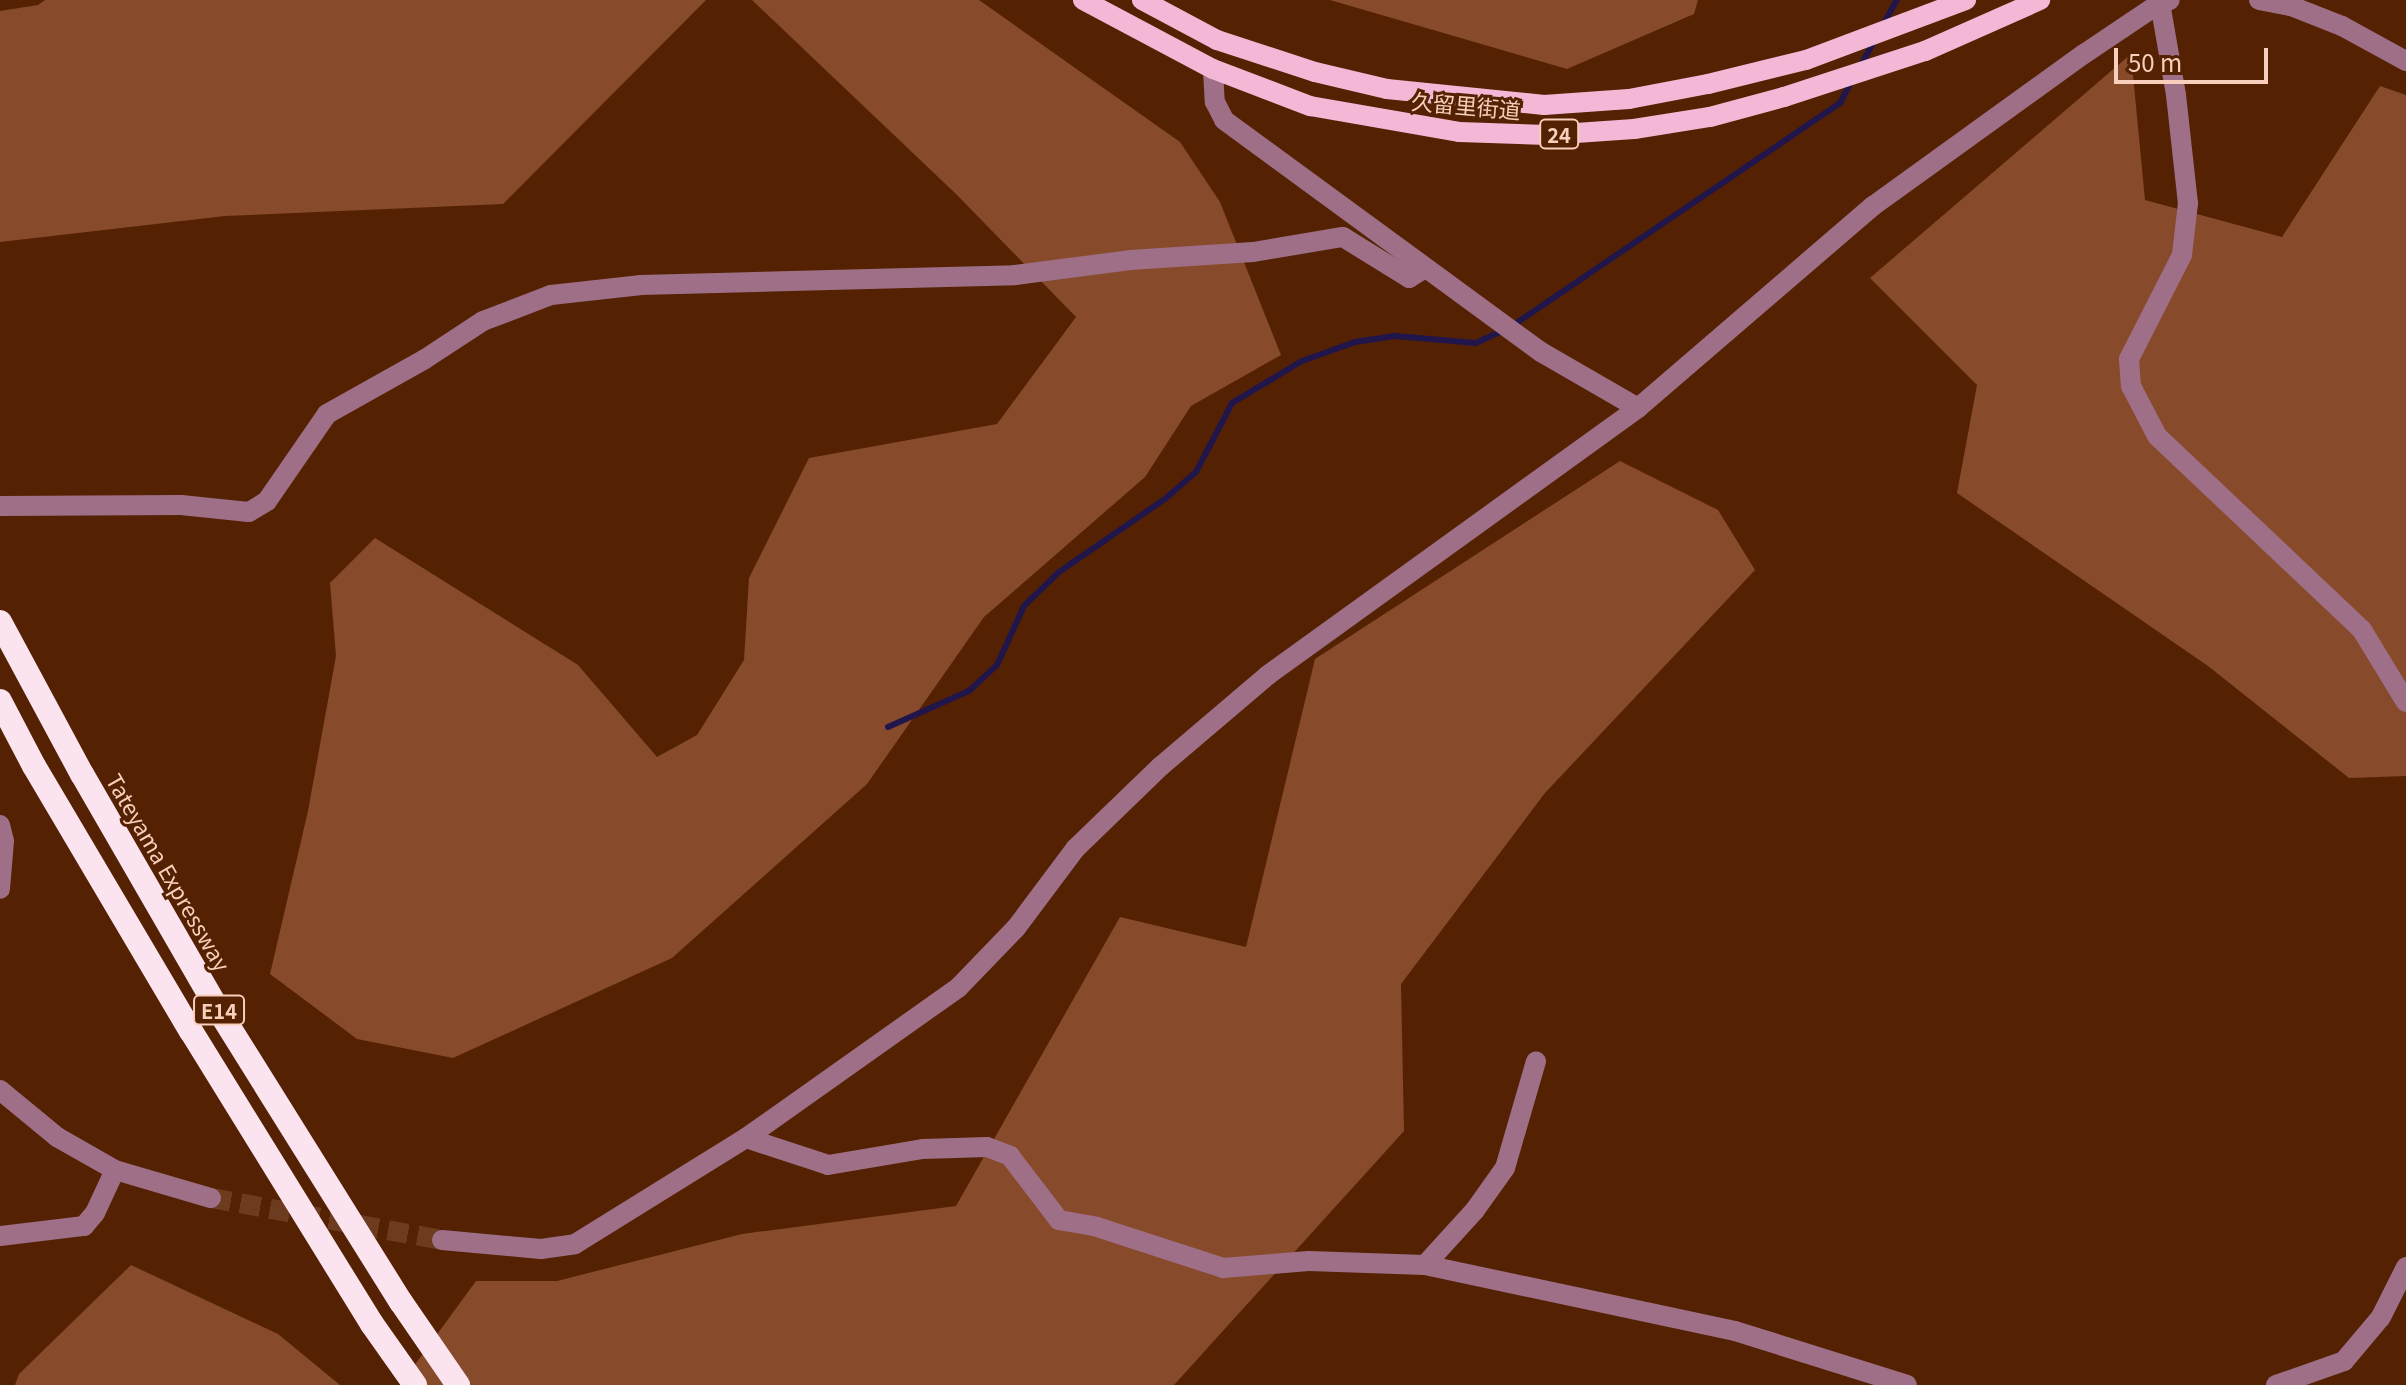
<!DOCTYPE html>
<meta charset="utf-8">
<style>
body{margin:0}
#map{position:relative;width:2406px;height:1385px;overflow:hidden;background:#542203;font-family:Georgia,"Noto Sans JP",serif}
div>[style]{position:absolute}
.forest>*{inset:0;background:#874a2b}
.stream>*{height:6px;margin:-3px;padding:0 3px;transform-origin:3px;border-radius:3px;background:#21164b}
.minor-tunnel>*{height:20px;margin-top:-10px;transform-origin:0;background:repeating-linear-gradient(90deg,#6d3c1f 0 20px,transparent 0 30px)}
.minor>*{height:20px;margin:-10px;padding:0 10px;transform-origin:10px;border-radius:10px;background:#9f6f88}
.major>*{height:20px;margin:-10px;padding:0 10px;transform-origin:10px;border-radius:10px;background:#f4b8d7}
.highway>*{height:24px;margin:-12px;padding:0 12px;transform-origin:12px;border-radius:12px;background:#fbe3ef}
span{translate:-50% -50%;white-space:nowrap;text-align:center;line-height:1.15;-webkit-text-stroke:6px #542203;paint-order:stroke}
.shield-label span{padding:2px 6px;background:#542203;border:2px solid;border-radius:6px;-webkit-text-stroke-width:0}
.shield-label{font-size:20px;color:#f8cfbc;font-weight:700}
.street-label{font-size:22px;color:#f8cfbc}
.scale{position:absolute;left:2114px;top:48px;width:154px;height:36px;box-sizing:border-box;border:4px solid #f8cfbc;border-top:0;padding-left:10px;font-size:24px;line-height:28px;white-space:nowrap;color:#f8cfbc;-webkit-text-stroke:6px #542203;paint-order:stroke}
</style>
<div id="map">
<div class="forest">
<i style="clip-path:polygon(45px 0,706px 0,503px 204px,225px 216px,0 242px,0 11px,38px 5px)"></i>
<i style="clip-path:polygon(752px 0,979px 0,1180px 142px,1220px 202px,1281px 355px,1191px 406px,1145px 477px,984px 617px,867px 784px,672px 958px,453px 1058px,357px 1039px,270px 974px,308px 811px,336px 656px,330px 583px,375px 538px,578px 665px,657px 757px,697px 735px,744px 660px,749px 578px,809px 458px,997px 424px,1076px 317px,956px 194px)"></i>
<i style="clip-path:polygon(1330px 0,1698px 0,1694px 14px,1567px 69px)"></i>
<i style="clip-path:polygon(2131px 54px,2145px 200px,2282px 237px,2380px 86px,2406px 95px,2406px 776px,2349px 778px,2208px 666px,1957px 493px,1977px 385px,1870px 278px)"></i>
<i style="clip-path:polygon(1620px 461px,1718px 510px,1755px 570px,1545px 793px,1401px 984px,1404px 1131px,1174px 1385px,400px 1385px,476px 1281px,557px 1281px,742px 1234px,956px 1206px,1120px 917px,1246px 947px,1315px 659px)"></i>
<i style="clip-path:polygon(131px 1265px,278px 1334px,340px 1385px,15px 1385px,19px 1374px)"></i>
</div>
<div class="stream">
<i style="left:1884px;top:23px;width:26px;rotate:-61deg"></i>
<i style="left:1861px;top:65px;width:29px;rotate:-61deg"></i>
<i style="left:1512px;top:326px;width:397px;rotate:-34.2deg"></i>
<i style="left:1840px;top:103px;width:24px;rotate:-62deg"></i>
<i style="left:888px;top:727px;width:89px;rotate:-24deg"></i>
<i style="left:969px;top:691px;width:38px;rotate:-43deg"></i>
<i style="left:997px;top:665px;width:65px;rotate:-65.4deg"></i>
<i style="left:1024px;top:606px;width:49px;rotate:-44.2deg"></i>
<i style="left:1059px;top:572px;width:129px;rotate:-34.6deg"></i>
<i style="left:1165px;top:499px;width:41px;rotate:-41.1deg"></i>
<i style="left:1196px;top:472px;width:78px;rotate:-62.4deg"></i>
<i style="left:1232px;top:403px;width:82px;rotate:-31deg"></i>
<i style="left:1302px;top:361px;width:56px;rotate:-19.7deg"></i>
<i style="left:1355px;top:342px;width:40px;rotate:-8.5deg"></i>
<i style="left:1395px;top:336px;width:81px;rotate:4.9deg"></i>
<i style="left:1476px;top:343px;width:29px;rotate:-25deg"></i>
</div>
<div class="minor-tunnel">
<i style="left:211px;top:1198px;width:235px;rotate:10.3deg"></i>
</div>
<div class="minor">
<i style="left:2259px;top:0;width:33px;rotate:11deg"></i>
<i style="left:2291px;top:6px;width:55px;rotate:21.4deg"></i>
<i style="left:2342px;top:26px;width:73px;rotate:28.7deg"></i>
<i style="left:2160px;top:3px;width:93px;rotate:80.1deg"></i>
<i style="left:2176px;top:95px;width:109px;rotate:83.7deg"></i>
<i style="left:2188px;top:203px;width:52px;rotate:96.6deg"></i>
<i style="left:2182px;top:255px;width:117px;rotate:117deg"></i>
<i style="left:2129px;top:359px;width:27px;rotate:86deg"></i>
<i style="left:2131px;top:386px;width:56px;rotate:62.5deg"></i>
<i style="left:2157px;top:436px;width:282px;rotate:43.4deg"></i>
<i style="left:2362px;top:630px;width:84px;rotate:58.6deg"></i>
<i style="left:1213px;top:69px;width:33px;rotate:87deg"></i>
<i style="left:1215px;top:102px;width:20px;rotate:63deg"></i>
<i style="left:1224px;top:120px;width:393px;rotate:36.2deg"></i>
<i style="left:1541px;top:352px;width:112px;rotate:30deg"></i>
<i style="left:0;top:506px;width:181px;rotate:-0.3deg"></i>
<i style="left:181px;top:505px;width:68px;rotate:5.9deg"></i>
<i style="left:249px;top:512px;width:21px;rotate:-31deg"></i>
<i style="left:267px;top:501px;width:106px;rotate:-55.4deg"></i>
<i style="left:327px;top:414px;width:112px;rotate:-29.3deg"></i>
<i style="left:425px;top:359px;width:69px;rotate:-33.2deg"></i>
<i style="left:483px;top:321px;width:73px;rotate:-20.9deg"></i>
<i style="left:551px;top:295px;width:91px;rotate:-6.3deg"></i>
<i style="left:641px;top:285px;width:374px;rotate:-1.5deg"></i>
<i style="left:1015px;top:275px;width:116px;rotate:-7.4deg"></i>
<i style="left:1130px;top:260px;width:123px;rotate:-3.7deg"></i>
<i style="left:1253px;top:252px;width:91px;rotate:-9.5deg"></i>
<i style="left:1343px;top:237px;width:78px;rotate:31.8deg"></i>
<i style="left:1409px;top:278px;width:19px;rotate:-32deg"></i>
<i style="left:0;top:825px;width:16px;rotate:76deg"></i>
<i style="left:4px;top:841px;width:48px;rotate:94.8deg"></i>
<i style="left:0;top:1090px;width:74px;rotate:39.5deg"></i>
<i style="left:57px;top:1137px;width:67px;rotate:29.6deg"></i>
<i style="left:115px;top:1170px;width:100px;rotate:16.3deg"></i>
<i style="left:746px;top:1138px;width:86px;rotate:18.2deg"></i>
<i style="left:828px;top:1165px;width:96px;rotate:-9.6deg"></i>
<i style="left:923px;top:1149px;width:64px;rotate:-1.8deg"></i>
<i style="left:987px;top:1147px;width:25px;rotate:21deg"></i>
<i style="left:1010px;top:1156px;width:81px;rotate:52.6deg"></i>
<i style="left:1059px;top:1220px;width:39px;rotate:10deg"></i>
<i style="left:1097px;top:1227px;width:133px;rotate:18deg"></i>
<i style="left:1223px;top:1268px;width:86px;rotate:-4.7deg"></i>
<i style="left:1309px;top:1261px;width:116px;rotate:2deg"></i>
<i style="left:1425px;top:1265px;width:317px;rotate:12deg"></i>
<i style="left:1735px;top:1331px;width:180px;rotate:17.4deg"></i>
<i style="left:0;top:1236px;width:85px;rotate:-6.8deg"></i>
<i style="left:84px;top:1226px;width:17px;rotate:-50deg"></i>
<i style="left:95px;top:1213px;width:47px;rotate:-65.1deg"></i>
<i style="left:442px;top:1240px;width:99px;rotate:5.2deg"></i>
<i style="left:541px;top:1249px;width:34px;rotate:-8deg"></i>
<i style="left:575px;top:1244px;width:201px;rotate:-31.8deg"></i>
<i style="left:746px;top:1138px;width:260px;rotate:-35.3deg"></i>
<i style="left:958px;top:988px;width:83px;rotate:-46deg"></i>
<i style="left:1016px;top:928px;width:99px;rotate:-53.2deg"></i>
<i style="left:1075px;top:849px;width:120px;rotate:-44deg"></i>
<i style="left:1161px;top:766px;width:140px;rotate:-40.4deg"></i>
<i style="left:1268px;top:675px;width:456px;rotate:-35.8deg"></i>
<i style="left:1638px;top:408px;width:310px;rotate:-40.7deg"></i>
<i style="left:1873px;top:206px;width:260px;rotate:-35.8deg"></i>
<i style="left:2084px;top:54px;width:92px;rotate:-33.9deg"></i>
<i style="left:2160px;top:3px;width:10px;rotate:-17deg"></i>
<i style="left:1425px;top:1265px;width:74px;rotate:-47.7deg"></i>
<i style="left:1475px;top:1210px;width:52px;rotate:-54.5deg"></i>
<i style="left:1505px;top:1168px;width:111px;rotate:-73.8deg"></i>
<i style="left:2276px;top:1385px;width:72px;rotate:-19.4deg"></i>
<i style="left:2344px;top:1361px;width:57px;rotate:-49.9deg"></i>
<i style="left:2381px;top:1317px;width:56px;rotate:-63.4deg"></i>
</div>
<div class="major">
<i style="left:1083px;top:0;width:147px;rotate:28deg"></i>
<i style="left:1213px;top:69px;width:104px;rotate:20.9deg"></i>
<i style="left:1310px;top:106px;width:151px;rotate:9.9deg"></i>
<i style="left:1459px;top:132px;width:88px;rotate:2deg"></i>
<i style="left:1547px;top:135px;width:87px;rotate:-3.9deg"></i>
<i style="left:1634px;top:129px;width:77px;rotate:-9deg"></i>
<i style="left:1710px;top:117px;width:77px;rotate:-15.1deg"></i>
<i style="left:1784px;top:97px;width:148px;rotate:-18.1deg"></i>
<i style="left:1925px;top:51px;width:126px;rotate:-23.9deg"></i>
<i style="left:1142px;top:0;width:85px;rotate:28.1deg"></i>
<i style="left:1217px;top:40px;width:103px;rotate:18.1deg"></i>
<i style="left:1315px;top:72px;width:74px;rotate:13.3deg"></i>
<i style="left:1387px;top:89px;width:158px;rotate:5.8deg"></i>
<i style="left:1544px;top:105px;width:85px;rotate:-4deg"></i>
<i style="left:1629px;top:99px;width:80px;rotate:-10.8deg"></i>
<i style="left:1708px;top:84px;width:101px;rotate:-13.8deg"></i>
<i style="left:1806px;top:60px;width:171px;rotate:-20.6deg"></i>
</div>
<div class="highway">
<i style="left:0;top:622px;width:173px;rotate:61.7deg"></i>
<i style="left:82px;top:774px;width:274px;rotate:60deg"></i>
<i style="left:219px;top:1011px;width:343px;rotate:58deg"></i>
<i style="left:401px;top:1302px;width:101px;rotate:55.5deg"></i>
<i style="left:0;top:701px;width:73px;rotate:62.4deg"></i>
<i style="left:34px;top:766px;width:308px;rotate:59.4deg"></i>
<i style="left:191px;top:1031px;width:344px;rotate:58.3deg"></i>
<i style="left:372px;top:1324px;width:75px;rotate:54.8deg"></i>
</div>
<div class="shield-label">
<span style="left:1559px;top:134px">24</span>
<span style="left:219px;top:1010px">E14</span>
</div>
<div class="street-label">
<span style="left:1466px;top:105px;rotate:5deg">久留里街道</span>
<span style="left:169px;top:872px;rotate:60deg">Tateyama Expressway</span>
</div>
<div class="scale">50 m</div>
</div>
